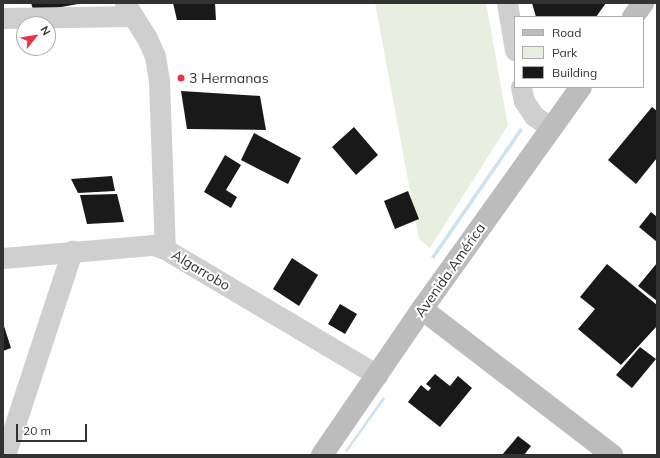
<!DOCTYPE html>
<meta charset="utf-8">
<style>
body{margin:0}
#map{position:relative;width:660px;height:458px;overflow:hidden;background:#fff;font-family:Mulish,sans-serif}
div>[style]{position:absolute}
.green>*{inset:0;background:#e9efe0}
.water>*{inset:0;background:#cce3ef}
.building>*{inset:0;background:#191919}
.street>*{height:21px;margin:-10.5px;padding:0 10.5px;transform-origin:10.5px;border-radius:10.5px;background:#cfcfcf}
.secondary>*{height:22px;margin:-11px;padding:0 11px;transform-origin:11px;border-radius:11px;background:#bcbcbc}
.dots>*{width:11px;height:11px;translate:-50% -50%;box-sizing:border-box;border:2px solid #fff;border-radius:50%}
span{translate:-50% -50%;white-space:nowrap;text-align:center;line-height:1.15;-webkit-text-stroke:4px #fff;paint-order:stroke}
.poi-label{font-size:14px;color:#323232}
.left{translate:0 -50%;text-align:left}
.street-label{font-size:14px;color:#323232}
.frame{position:absolute;inset:0;border:4px solid #323232;pointer-events:none}
.legend{position:absolute;left:514px;top:16px;width:130px;height:72px;box-sizing:border-box;background:#fff;border:1px solid #adadad;margin:0;padding:5px 7px;list-style:none;font-size:12px;color:#323232}
.legend li{display:flex;align-items:center;gap:8px;height:20px}
.legend b{width:20px;border:1px solid #adadad}
.north{position:absolute;left:16px;top:16px;width:40px;height:40px;box-sizing:border-box;background:#fff;border:1px solid #adadad;border-radius:50%;rotate:60deg;font-size:11px;font-weight:700;line-height:16px;text-align:center;color:#323232}
.north::after{content:'';display:block;margin:auto;width:14px;height:18px;background:#ed3049;clip-path:polygon(50% 0,100% 100%,50% 72%,0 100%)}
.scale{position:absolute;left:16px;top:424px;width:71px;height:18px;box-sizing:border-box;border:2px solid #323232;border-top:0;padding-left:5px;font-size:12px;line-height:14px;white-space:nowrap;color:#323232;-webkit-text-stroke:3px #fff;paint-order:stroke}
</style>
<div id="map">
<div class="green">
<i style="clip-path:polygon(375px 3px,486px 3px,508px 125px,430px 248px,419px 239px)"></i>
</div>
<div class="water">
<i style="clip-path:polygon(520px 128px,523px 130px,434px 259px,431px 257px)"></i>
<i style="clip-path:polygon(383px 397px,385px 399px,347px 452px,345px 451px)"></i>
</div>
<div class="building">
<i style="clip-path:polygon(31px 3px,78px 3px,78px 4px,34px 12px)"></i>
<i style="clip-path:polygon(173px 3px,215px 3px,216px 20px,177px 20px)"></i>
<i style="clip-path:polygon(532px 3px,606px 3px,596px 17px,536px 17px)"></i>
<i style="clip-path:polygon(181px 91px,260px 96px,266px 130px,187px 129px)"></i>
<i style="clip-path:polygon(652px 107px,657px 111px,657px 158px,636px 184px,608px 160px)"></i>
<i style="clip-path:polygon(354px 127px,378px 155px,356px 175px,332px 147px)"></i>
<i style="clip-path:polygon(254px 133px,301px 158px,288px 184px,241px 160px)"></i>
<i style="clip-path:polygon(225px 155px,241px 165px,226px 190px,237px 197px,231px 208px,204px 192px)"></i>
<i style="clip-path:polygon(112px 176px,115px 191px,78px 193px,71px 179px)"></i>
<i style="clip-path:polygon(408px 191px,419px 219px,395px 229px,384px 201px)"></i>
<i style="clip-path:polygon(117px 194px,124px 222px,87px 224px,80px 195px)"></i>
<i style="clip-path:polygon(651px 212px,657px 217px,657px 242px,639px 227px)"></i>
<i style="clip-path:polygon(292px 258px,318px 275px,299px 306px,273px 289px)"></i>
<i style="clip-path:polygon(657px 263px,657px 301px,638px 286px)"></i>
<i style="clip-path:polygon(607px 264px,657px 305px,657px 326px,621px 365px,578px 329px,595px 309px,580px 297px)"></i>
<i style="clip-path:polygon(340px 304px,357px 314px,345px 334px,328px 324px)"></i>
<i style="clip-path:polygon(3px 323px,11px 348px,3px 351px)"></i>
<i style="clip-path:polygon(640px 347px,656px 359px,632px 388px,616px 375px)"></i>
<i style="clip-path:polygon(435px 374px,450px 386px,458px 376px,472px 388px,440px 427px,408px 402px,421px 385px,428px 391px,431px 388px,426px 384px)"></i>
<i style="clip-path:polygon(518px 436px,531px 446px,524px 455px,502px 455px)"></i>
</div>
<div class="street">
<i style="left:125px;top:3px;width:39px;rotate:58deg"></i>
<i style="left:146px;top:36px;width:22px;rotate:66deg"></i>
<i style="left:155px;top:56px;width:24px;rotate:81deg"></i>
<i style="left:159px;top:80px;width:169px;rotate:88deg"></i>
<i style="left:507px;top:3px;width:48px;rotate:80.3deg"></i>
<i style="left:3px;top:18px;width:130px;rotate:-0.9deg"></i>
<i style="left:521px;top:87px;width:14px;rotate:78deg"></i>
<i style="left:524px;top:101px;width:18px;rotate:56deg"></i>
<i style="left:534px;top:116px;width:20px;rotate:33deg"></i>
<i style="left:3px;top:258px;width:151px;rotate:-5deg"></i>
<i style="left:153px;top:245px;width:13px;rotate:18deg"></i>
<i style="left:165px;top:249px;width:247px;rotate:30.7deg"></i>
<i style="left:5px;top:455px;width:215px;rotate:-71.8deg"></i>
</div>
<div class="secondary">
<i style="left:633px;top:17px;width:17px;rotate:-54deg"></i>
<i style="left:422px;top:309px;width:240px;rotate:37.5deg"></i>
<i style="left:322px;top:455px;width:177px;rotate:-55.6deg"></i>
<i style="left:422px;top:309px;width:273px;rotate:-54.4deg"></i>
</div>
<div class="dots">
<i style="left:181px;top:78px;background:#ed3049"></i>
</div>
<div class="poi-label">
<span class="left" style="left:189px;top:78px">3 Hermanas</span>
</div>
<div class="street-label">
<span style="left:201px;top:270px;rotate:31deg">Algarrobo</span>
<span style="left:450px;top:270px;rotate:-55deg">Avenida América</span>
</div>
<div class="frame"></div>
<ul class="legend">
<li><b style="height:5px;background:#bcbcbc"></b>Road</li>
<li><b style="height:11px;background:#e9efe0"></b>Park</li>
<li><b style="height:11px;background:#191919"></b>Building</li>
</ul>
<div class="north">N</div>
<div class="scale">20 m</div>
</div>
